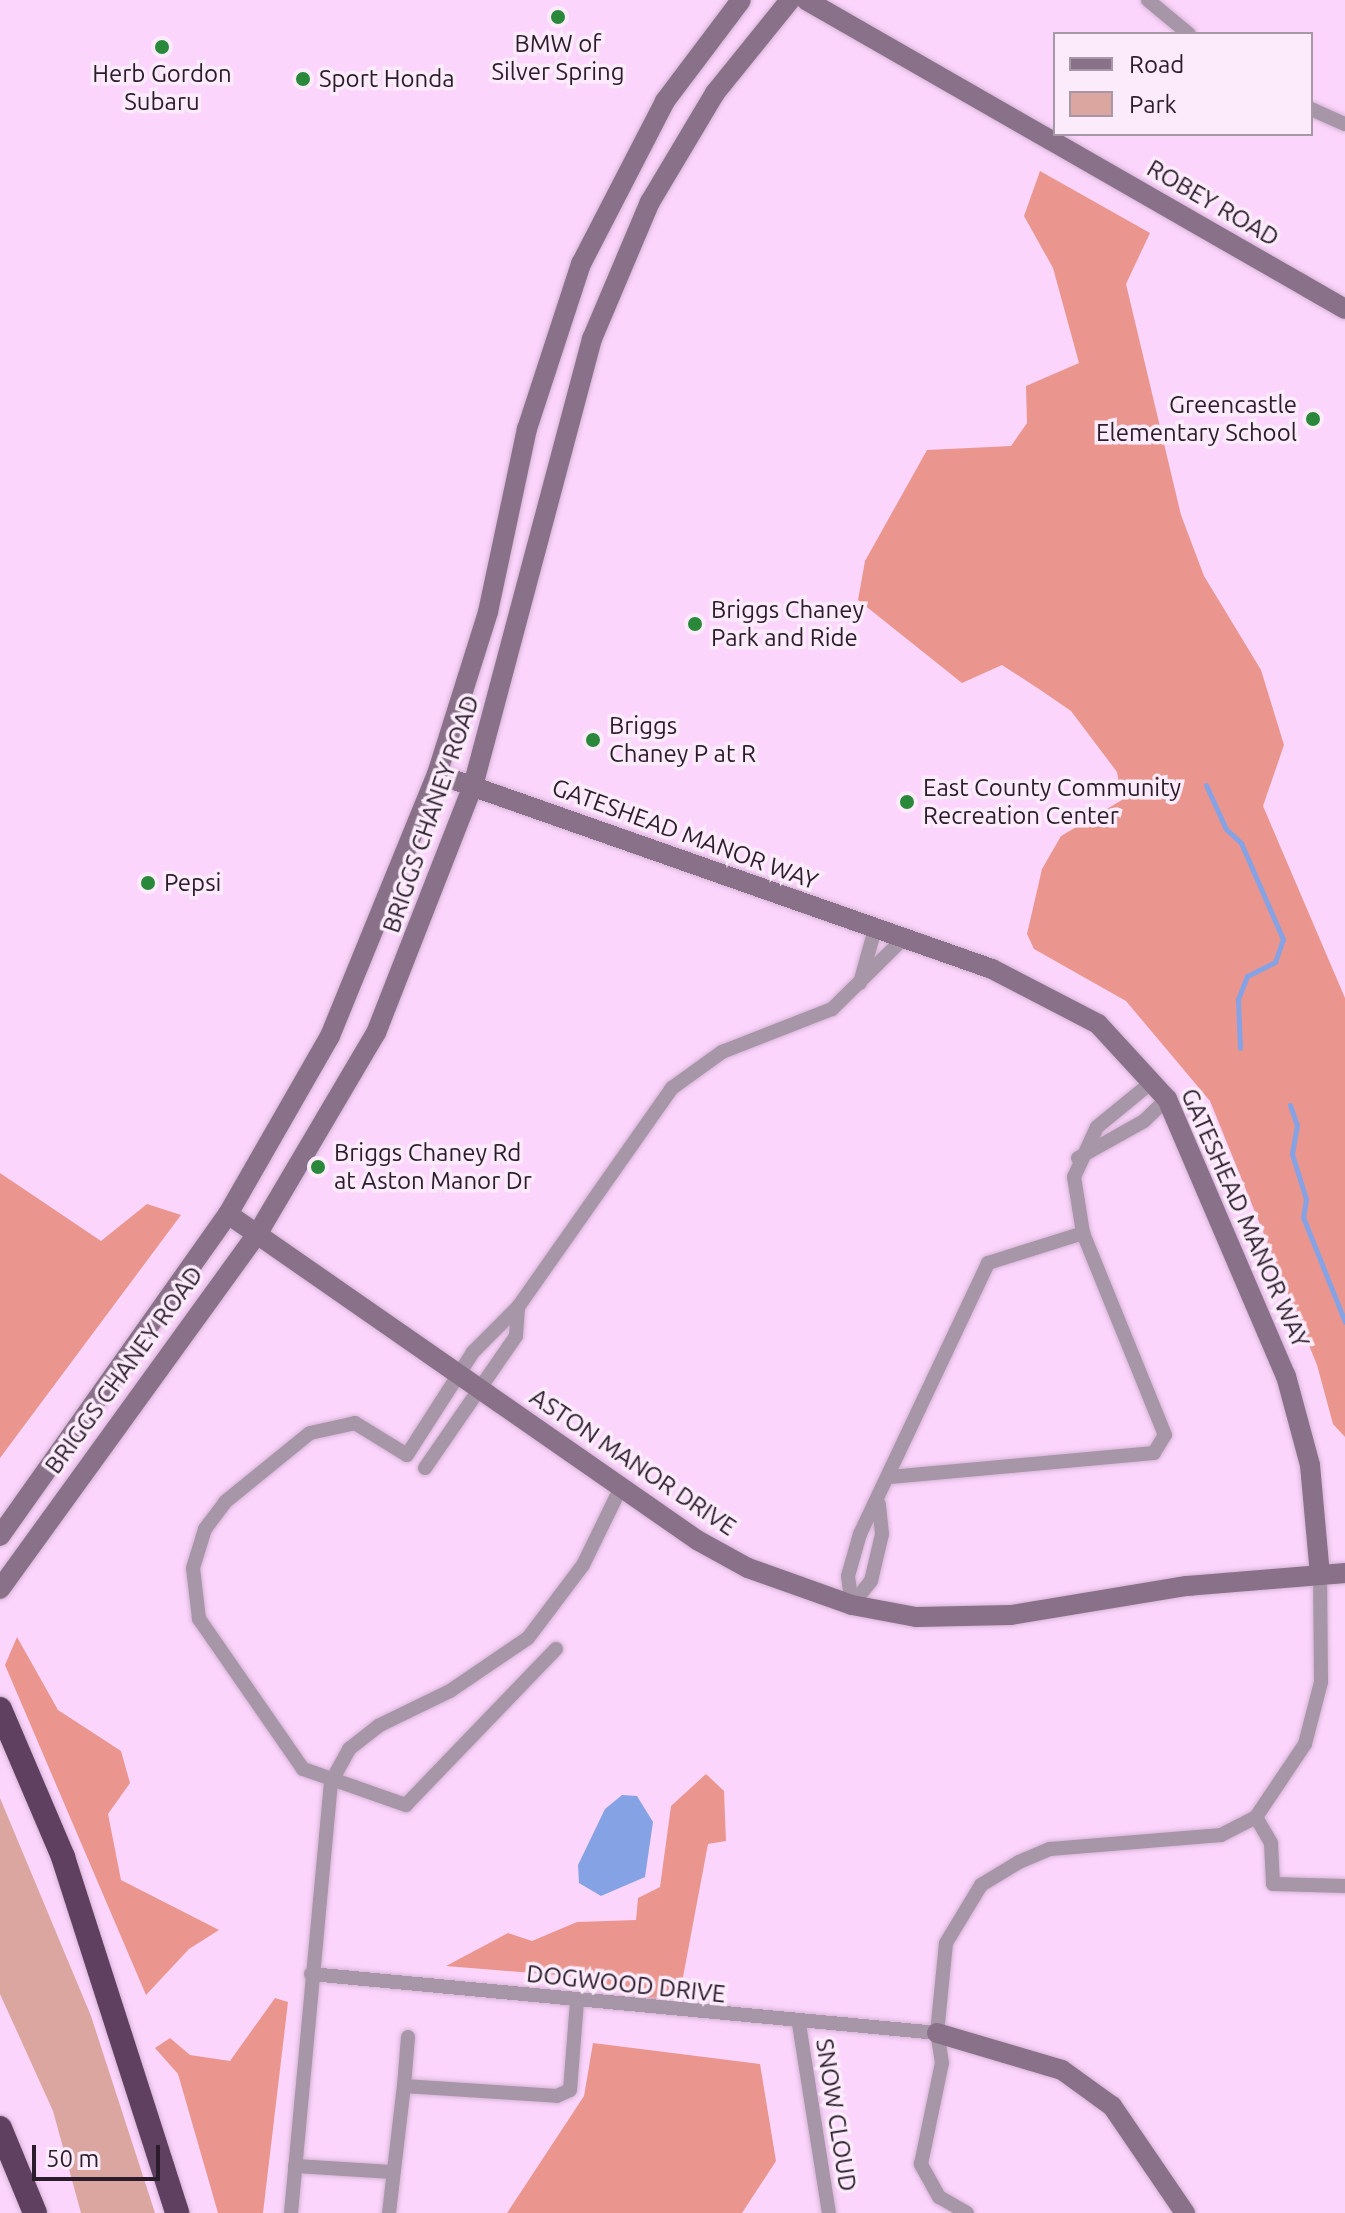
<!DOCTYPE html>
<style>
body{margin:0}
#map{position:relative;width:1345px;height:2213px;overflow:hidden;background:#fcd5fc;font-family:Ubuntu,sans-serif}
div>[style]{position:absolute}
.green>*{inset:0;background:#dca6a0}
.forest>*{inset:0;background:#ea968e}
.water>*{inset:0;background:#85a2e4}
.stream>*{height:5px;margin:-2.5px;padding:0 2.5px;transform-origin:2.5px;border-radius:2.5px;background:#85a2e4}
.roads{filter:drop-shadow(0 0 2px #d6b4d6) drop-shadow(0 0 2px #d6b4d6)}
.street>*{height:14px;margin:-7px;padding:0 7px;transform-origin:7px;border-radius:7px;background:#a796a7}
.secondary>*{height:20px;margin:-10px;padding:0 10px;transform-origin:10px;border-radius:10px;background:#897189}
.highway>*{height:24px;margin:-12px;padding:0 12px;transform-origin:12px;border-radius:12px;background:#604061}
.dots>*{width:22px;height:22px;translate:-50% -50%;box-sizing:border-box;border:4px solid #fbebfb;border-radius:50%}
span{translate:-50% -50%;white-space:nowrap;text-align:center;line-height:1.15;-webkit-text-stroke:7px #fbebfb;paint-order:stroke}
.poi-label{font-size:24px;color:#2a1c2a}
.left{translate:0 -50%;text-align:left}
.right{translate:-100% -50%;text-align:right}
.street-label{font-size:24px;color:#2a1c2a}
.legend{position:absolute;left:1053px;top:32px;width:260px;height:104px;box-sizing:border-box;background:#fbebfb;border:2px solid #a798a7;margin:0;padding:10px 14px;list-style:none;font-size:24px;color:#2a1c2a}
.legend li{display:flex;align-items:center;gap:16px;height:40px}
.legend b{width:40px;border:2px solid #a798a7}
.scale{position:absolute;left:32px;top:2145px;width:128px;height:36px;box-sizing:border-box;border:4px solid #2a1c2a;border-top:0;padding-left:10px;font-size:24px;line-height:28px;white-space:nowrap;color:#2a1c2a;-webkit-text-stroke:6px #fbebfb;paint-order:stroke}
</style>
<div id="map">
<div class="green">
<i style="clip-path:polygon(0 1798px,91px 2016px,155px 2213px,81px 2213px,53px 2111px,0 1994px)"></i>
</div>
<div class="forest">
<i style="clip-path:polygon(1040px 171px,1150px 233px,1126px 284px,1181px 515px,1204px 576px,1261px 670px,1284px 745px,1263px 806px,1345px 998px,1345px 1437px,1333px 1424px,1317px 1365px,1210px 1101px,1126px 1001px,1034px 949px,1027px 934px,1042px 869px,1061px 836px,1122px 800px,1117px 772px,1071px 711px,1039px 689px,1002px 665px,962px 683px,858px 600px,865px 561px,927px 450px,1011px 446px,1027px 423px,1026px 386px,1079px 363px,1053px 268px,1024px 216px)"></i>
<i style="clip-path:polygon(0 1173px,101px 1241px,147px 1204px,181px 1215px,0 1458px)"></i>
<i style="clip-path:polygon(17px 1637px,58px 1710px,121px 1751px,130px 1783px,108px 1814px,121px 1880px,219px 1930px,189px 1949px,146px 1995px,5px 1665px)"></i>
<i style="clip-path:polygon(706px 1774px,724px 1791px,726px 1841px,708px 1844px,680px 1993px,652px 2000px,568px 1976px,446px 1966px,508px 1933px,532px 1941px,577px 1922px,636px 1920px,638px 1898px,660px 1887px,671px 1806px)"></i>
<i style="clip-path:polygon(275px 1998px,288px 2002px,263px 2213px,218px 2213px,178px 2074px,155px 2048px,170px 2038px,190px 2055px,230px 2061px)"></i>
<i style="clip-path:polygon(593px 2043px,760px 2064px,776px 2161px,742px 2213px,507px 2213px,584px 2096px)"></i>
</div>
<div class="water">
<i style="clip-path:polygon(622px 1795px,637px 1796px,653px 1822px,645px 1877px,601px 1896px,579px 1883px,578px 1865px,605px 1809px)"></i>
</div>
<div class="stream">
<i style="left:1206px;top:785px;width:48px;rotate:65.6deg"></i>
<i style="left:1226px;top:829px;width:21px;rotate:43deg"></i>
<i style="left:1241px;top:843px;width:105px;rotate:66.4deg"></i>
<i style="left:1283px;top:939px;width:24px;rotate:109deg"></i>
<i style="left:1275px;top:962px;width:31px;rotate:153deg"></i>
<i style="left:1247px;top:976px;width:25px;rotate:111deg"></i>
<i style="left:1238px;top:999px;width:49px;rotate:87.7deg"></i>
<i style="left:1290px;top:1105px;width:21px;rotate:71deg"></i>
<i style="left:1297px;top:1125px;width:29px;rotate:100deg"></i>
<i style="left:1292px;top:1154px;width:47px;rotate:72.7deg"></i>
<i style="left:1306px;top:1199px;width:18px;rotate:99deg"></i>
<i style="left:1303px;top:1217px;width:113px;rotate:68.2deg"></i>
</div>
<div class="roads">
<div class="street">
<i style="left:1148px;top:0;width:53px;rotate:39.7deg"></i>
<i style="left:1311px;top:109px;width:37px;rotate:24deg"></i>
<i style="left:860px;top:983px;width:56px;rotate:-74.5deg"></i>
<i style="left:1078px;top:1158px;width:76px;rotate:-29.3deg"></i>
<i style="left:1144px;top:1121px;width:32px;rotate:-44deg"></i>
<i style="left:425px;top:1468px;width:160px;rotate:-55.4deg"></i>
<i style="left:516px;top:1336px;width:29px;rotate:-86deg"></i>
<i style="left:890px;top:1477px;width:265px;rotate:-5.2deg"></i>
<i style="left:1154px;top:1453px;width:21px;rotate:-59deg"></i>
<i style="left:1165px;top:1435px;width:218px;rotate:-112.1deg"></i>
<i style="left:1083px;top:1233px;width:57px;rotate:-99.1deg"></i>
<i style="left:1074px;top:1177px;width:55px;rotate:-65.3deg"></i>
<i style="left:1097px;top:1127px;width:72px;rotate:-39.4deg"></i>
<i style="left:852px;top:1605px;width:29px;rotate:-98deg"></i>
<i style="left:848px;top:1576px;width:44px;rotate:-74.1deg"></i>
<i style="left:860px;top:1534px;width:300px;rotate:-64.7deg"></i>
<i style="left:988px;top:1263px;width:100px;rotate:-17.5deg"></i>
<i style="left:852px;top:1605px;width:31px;rotate:-52deg"></i>
<i style="left:871px;top:1581px;width:48px;rotate:-76.8deg"></i>
<i style="left:882px;top:1534px;width:30px;rotate:-96deg"></i>
<i style="left:556px;top:1649px;width:216px;rotate:133.9deg"></i>
<i style="left:406px;top:1805px;width:109px;rotate:-160.7deg"></i>
<i style="left:303px;top:1769px;width:183px;rotate:-124.7deg"></i>
<i style="left:199px;top:1619px;width:51px;rotate:-96.7deg"></i>
<i style="left:193px;top:1568px;width:41px;rotate:-72.9deg"></i>
<i style="left:205px;top:1529px;width:34px;rotate:-53deg"></i>
<i style="left:225px;top:1502px;width:109px;rotate:-39.1deg"></i>
<i style="left:310px;top:1433px;width:46px;rotate:-12.5deg"></i>
<i style="left:355px;top:1423px;width:61px;rotate:31.6deg"></i>
<i style="left:407px;top:1455px;width:122px;rotate:-57.3deg"></i>
<i style="left:473px;top:1352px;width:64px;rotate:-45deg"></i>
<i style="left:518px;top:1307px;width:268px;rotate:-54.9deg"></i>
<i style="left:672px;top:1088px;width:62px;rotate:-35.8deg"></i>
<i style="left:722px;top:1052px;width:118px;rotate:-21.4deg"></i>
<i style="left:832px;top:1009px;width:100px;rotate:-44.6deg"></i>
<i style="left:1256px;top:1817px;width:30px;rotate:60deg"></i>
<i style="left:1271px;top:1843px;width:41px;rotate:87.2deg"></i>
<i style="left:1273px;top:1884px;width:72px;rotate:1.6deg"></i>
<i style="left:311px;top:1974px;width:629px;rotate:5.38deg"></i>
<i style="left:799px;top:2024px;width:191px;rotate:81deg"></i>
<i style="left:408px;top:2037px;width:49px;rotate:94.7deg"></i>
<i style="left:404px;top:2086px;width:153px;rotate:3.7deg"></i>
<i style="left:557px;top:2096px;width:14px;rotate:-25deg"></i>
<i style="left:570px;top:2090px;width:89px;rotate:-85.5deg"></i>
<i style="left:295px;top:2166px;width:98px;rotate:3.5deg"></i>
<i style="left:291px;top:2213px;width:433px;rotate:-84.7deg"></i>
<i style="left:331px;top:1782px;width:38px;rotate:-61deg"></i>
<i style="left:349px;top:1749px;width:37px;rotate:-38deg"></i>
<i style="left:378px;top:1726px;width:80px;rotate:-25.9deg"></i>
<i style="left:450px;top:1691px;width:94px;rotate:-34.2deg"></i>
<i style="left:528px;top:1638px;width:91px;rotate:-53deg"></i>
<i style="left:583px;top:1565px;width:85px;rotate:-64deg"></i>
<i style="left:389px;top:2213px;width:128px;rotate:-83.3deg"></i>
<i style="left:967px;top:2213px;width:32px;rotate:-150deg"></i>
<i style="left:939px;top:2197px;width:38px;rotate:-119deg"></i>
<i style="left:921px;top:2164px;width:103px;rotate:-78.3deg"></i>
<i style="left:942px;top:2063px;width:30px;rotate:-99deg"></i>
<i style="left:937px;top:2033px;width:90px;rotate:-84.3deg"></i>
<i style="left:946px;top:1943px;width:68px;rotate:-58.9deg"></i>
<i style="left:981px;top:1885px;width:44px;rotate:-31.2deg"></i>
<i style="left:1019px;top:1862px;width:34px;rotate:-23deg"></i>
<i style="left:1050px;top:1849px;width:172px;rotate:-4.7deg"></i>
<i style="left:1221px;top:1835px;width:39px;rotate:-27deg"></i>
<i style="left:1256px;top:1817px;width:88px;rotate:-56.1deg"></i>
<i style="left:1305px;top:1744px;width:64px;rotate:-75.5deg"></i>
<i style="left:1321px;top:1682px;width:108px;rotate:-90.5deg"></i>
</div>
<div class="secondary">
<i style="left:806px;top:0;width:621px;rotate:29.82deg"></i>
<i style="left:437px;top:774px;width:588px;rotate:19.36deg"></i>
<i style="left:992px;top:969px;width:119px;rotate:27.4deg"></i>
<i style="left:1098px;top:1024px;width:102px;rotate:47.4deg"></i>
<i style="left:1167px;top:1099px;width:301px;rotate:66.8deg"></i>
<i style="left:1286px;top:1376px;width:92px;rotate:74.9deg"></i>
<i style="left:1310px;top:1465px;width:109px;rotate:84.8deg"></i>
<i style="left:228px;top:1214px;width:571px;rotate:34.8deg"></i>
<i style="left:697px;top:1540px;width:58px;rotate:28.8deg"></i>
<i style="left:748px;top:1568px;width:110px;rotate:19.6deg"></i>
<i style="left:852px;top:1605px;width:65px;rotate:10.6deg"></i>
<i style="left:916px;top:1617px;width:95px;rotate:-1.2deg"></i>
<i style="left:1011px;top:1615px;width:178px;rotate:-9.4deg"></i>
<i style="left:1187px;top:1586px;width:159px;rotate:-4.7deg"></i>
<i style="left:0;top:1536px;width:395px;rotate:-54.7deg"></i>
<i style="left:228px;top:1214px;width:205px;rotate:-60.2deg"></i>
<i style="left:330px;top:1036px;width:283px;rotate:-67.8deg"></i>
<i style="left:437px;top:774px;width:170px;rotate:-72.5deg"></i>
<i style="left:488px;top:612px;width:187px;rotate:-78deg"></i>
<i style="left:527px;top:429px;width:174px;rotate:-71.9deg"></i>
<i style="left:581px;top:264px;width:183px;rotate:-62.7deg"></i>
<i style="left:665px;top:101px;width:126px;rotate:-53deg"></i>
<i style="left:0;top:1589px;width:440px;rotate:-54.1deg"></i>
<i style="left:258px;top:1233px;width:232px;rotate:-59.5deg"></i>
<i style="left:376px;top:1033px;width:265px;rotate:-68.6deg"></i>
<i style="left:473px;top:786px;width:463px;rotate:-75.1deg"></i>
<i style="left:592px;top:339px;width:149px;rotate:-67.1deg"></i>
<i style="left:650px;top:202px;width:127px;rotate:-59.2deg"></i>
<i style="left:715px;top:93px;width:119px;rotate:-51.1deg"></i>
<i style="left:937px;top:2033px;width:130px;rotate:16.5deg"></i>
<i style="left:1062px;top:2070px;width:62px;rotate:35.8deg"></i>
<i style="left:1112px;top:2106px;width:130px;rotate:55.7deg"></i>
</div>
<div class="highway">
<i style="left:0;top:1709px;width:161px;rotate:66.9deg"></i>
<i style="left:63px;top:1857px;width:374px;rotate:72.2deg"></i>
<i style="left:0;top:2128px;width:92px;rotate:67.6deg"></i>
</div>
</div>
<div class="dots">
<i style="left:558px;top:17px;background:#2a883a"></i>
<i style="left:162px;top:47px;background:#2a883a"></i>
<i style="left:303px;top:79px;background:#2a883a"></i>
<i style="left:1313px;top:419px;background:#2a883a"></i>
<i style="left:695px;top:624px;background:#2a883a"></i>
<i style="left:593px;top:740px;background:#2a883a"></i>
<i style="left:907px;top:802px;background:#2a883a"></i>
<i style="left:148px;top:883px;background:#2a883a"></i>
<i style="left:318px;top:1167px;background:#2a883a"></i>
</div>
<div class="poi-label">
<span style="left:558px;top:58px">BMW of<br>Silver Spring</span>
<span style="left:162px;top:88px">Herb Gordon<br>Subaru</span>
<span class="left" style="left:319px;top:79px">Sport Honda</span>
<span class="right" style="left:1297px;top:419px">Greencastle<br>Elementary School</span>
<span class="left" style="left:711px;top:624px">Briggs Chaney<br>Park and Ride</span>
<span class="left" style="left:609px;top:740px">Briggs<br>Chaney P at R</span>
<span class="left" style="left:923px;top:802px">East County Community<br>Recreation Center</span>
<span class="left" style="left:164px;top:883px">Pepsi</span>
<span class="left" style="left:334px;top:1167px">Briggs Chaney Rd<br>at Aston Manor Dr</span>
</div>
<div class="street-label">
<span style="left:1213px;top:203px;rotate:30deg">ROBEY ROAD</span>
<span style="left:431px;top:814px;rotate:-71deg">BRIGGS CHANEY ROAD</span>
<span style="left:685px;top:834px;rotate:20deg">GATESHEAD MANOR WAY</span>
<span style="left:1245px;top:1218px;rotate:66deg">GATESHEAD MANOR WAY</span>
<span style="left:124px;top:1370px;rotate:-54deg">BRIGGS CHANEY ROAD</span>
<span style="left:633px;top:1462px;rotate:34deg">ASTON MANOR DRIVE</span>
<span style="left:626px;top:1984px;rotate:6deg">DOGWOOD DRIVE</span>
<span style="left:836px;top:2115px;rotate:81deg">SNOW CLOUD</span>
</div>
<ul class="legend">
<li><b style="height:10px;background:#897189"></b>Road</li>
<li><b style="height:22px;background:#dca6a0"></b>Park</li>
</ul>
<div class="scale">50 m</div>
</div>
